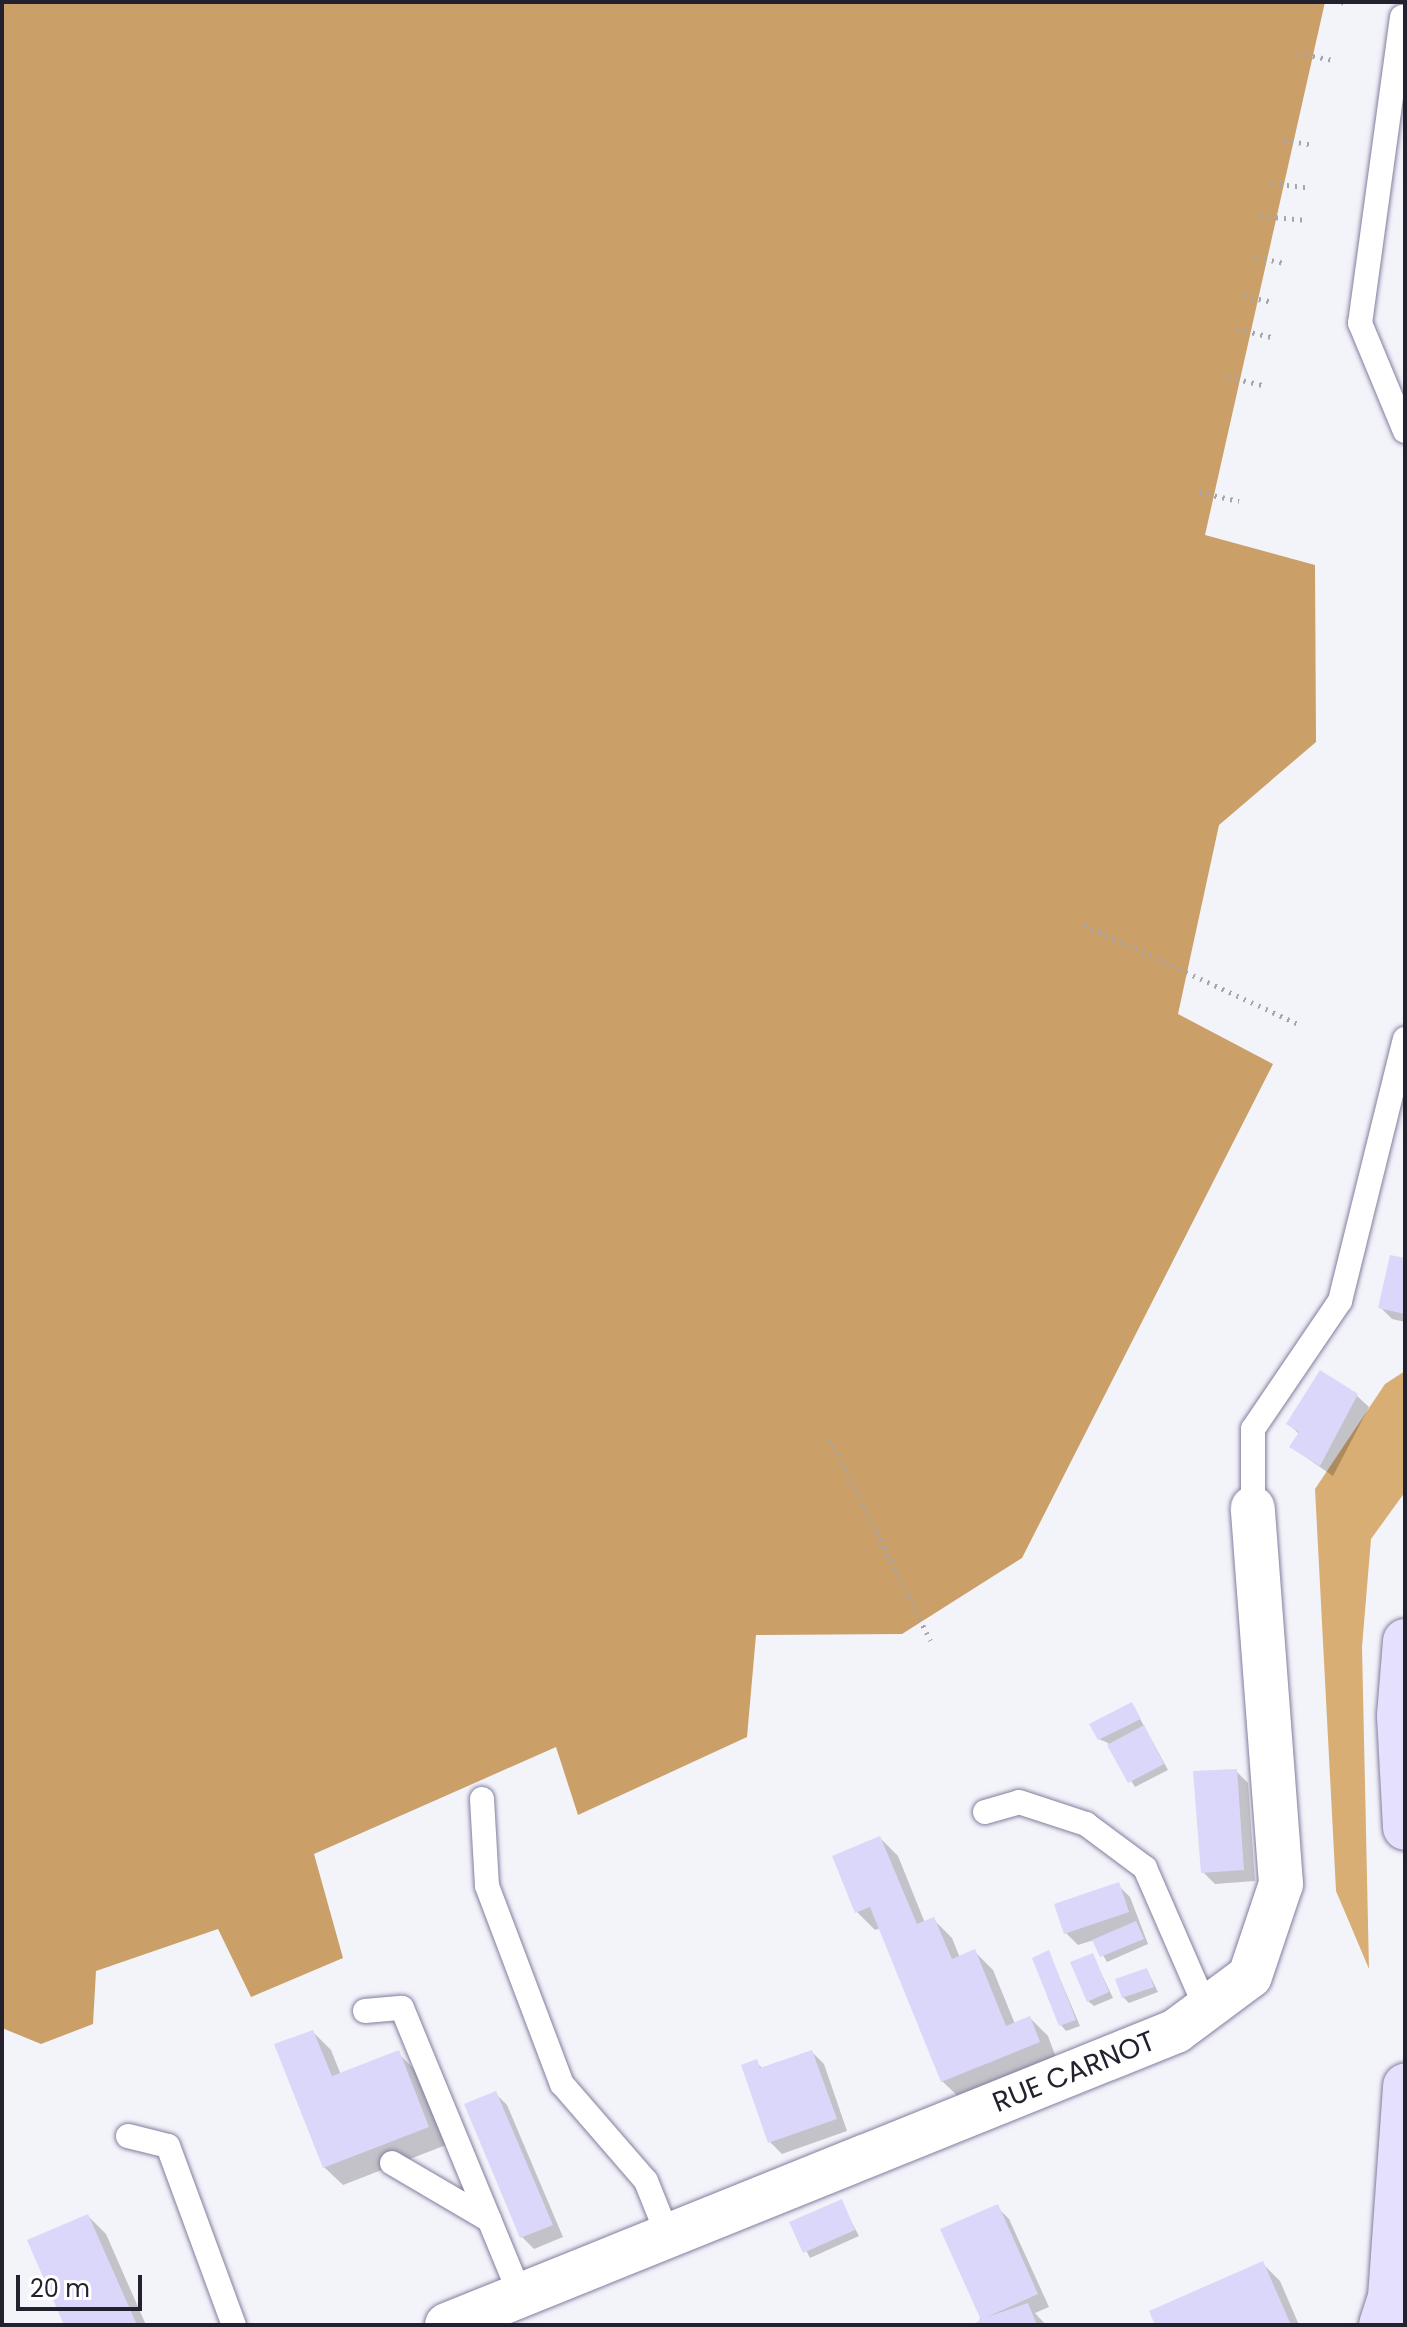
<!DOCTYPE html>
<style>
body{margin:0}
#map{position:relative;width:1407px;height:2327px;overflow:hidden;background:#f3f3fa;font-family:Poppins,sans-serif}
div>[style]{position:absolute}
.forest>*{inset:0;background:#d8ae75}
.water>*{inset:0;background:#caa068}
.shadow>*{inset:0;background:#0003}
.building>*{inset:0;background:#dad7fa}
.path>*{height:5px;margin-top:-2.5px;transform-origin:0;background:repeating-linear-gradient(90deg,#a6a5ae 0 2px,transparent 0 8px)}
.roads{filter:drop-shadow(0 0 2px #827e9e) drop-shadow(0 0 2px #827e9e)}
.lane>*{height:24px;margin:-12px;padding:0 12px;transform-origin:12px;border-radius:12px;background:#fff}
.street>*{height:44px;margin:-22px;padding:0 22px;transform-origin:22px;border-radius:22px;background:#fff}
.secondary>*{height:44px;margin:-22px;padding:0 22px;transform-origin:22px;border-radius:22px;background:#e5e0fe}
span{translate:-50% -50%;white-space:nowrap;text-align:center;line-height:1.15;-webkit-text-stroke:6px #fff;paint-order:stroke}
.street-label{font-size:28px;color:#23212e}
.frame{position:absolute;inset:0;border:4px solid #23212e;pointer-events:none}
.scale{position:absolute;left:16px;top:2275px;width:126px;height:36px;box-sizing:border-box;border:4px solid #23212e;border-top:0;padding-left:10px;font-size:24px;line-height:28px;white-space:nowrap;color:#23212e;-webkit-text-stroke:6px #fff;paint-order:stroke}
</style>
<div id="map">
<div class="forest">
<i style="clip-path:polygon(1405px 1371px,1405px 1492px,1371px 1539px,1362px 1647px,1369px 1969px,1336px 1891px,1315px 1489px,1385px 1384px)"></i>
</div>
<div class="water">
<i style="clip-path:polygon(2px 2px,1325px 2px,1205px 535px,1315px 565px,1316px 742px,1219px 825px,1178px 1014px,1273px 1064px,1022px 1558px,902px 1634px,756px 1635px,747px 1737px,578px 1815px,556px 1747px,314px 1854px,343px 1958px,251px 1997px,218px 1929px,96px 1971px,93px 2024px,41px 2044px,2px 2028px)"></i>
</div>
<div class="shadow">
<i style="clip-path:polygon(1405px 1260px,1405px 1322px,1392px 1319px,1380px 1307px)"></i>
<i style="clip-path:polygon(1356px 1395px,1369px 1407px,1333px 1476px,1291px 1447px,1299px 1434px,1289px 1424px)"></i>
<i style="clip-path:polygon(1132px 1704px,1168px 1770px,1135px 1787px,1108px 1743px,1099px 1739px)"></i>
<i style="clip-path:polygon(1236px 1771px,1248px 1783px,1255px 1881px,1215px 1884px,1203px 1872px)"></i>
<i style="clip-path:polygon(880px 1838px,898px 1856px,925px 1923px,934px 1920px,952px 1938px,960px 1958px,975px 1952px,993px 1970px,1015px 2024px,1030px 2018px,1048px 2036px,1057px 2060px,961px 2099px,942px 2081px,881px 1928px,875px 1930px,857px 1912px)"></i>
<i style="clip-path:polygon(1118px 1885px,1130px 1897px,1148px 1944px,1107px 1962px,1094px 1940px,1078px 1945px,1066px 1933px)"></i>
<i style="clip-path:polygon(1049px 1953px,1080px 2026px,1066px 2031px,1061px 2025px)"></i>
<i style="clip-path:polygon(1093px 1956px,1113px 1998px,1094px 2006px,1088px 2001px)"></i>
<i style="clip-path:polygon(1147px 1970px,1158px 1992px,1129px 2003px,1123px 1997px)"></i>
<i style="clip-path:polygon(313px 2032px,331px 2050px,341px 2075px,398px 2053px,416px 2071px,446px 2145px,343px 2185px,324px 2167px)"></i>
<i style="clip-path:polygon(812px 2052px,824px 2064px,847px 2131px,782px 2154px,770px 2142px,756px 2062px,763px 2069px)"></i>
<i style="clip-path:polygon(495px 2093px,507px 2105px,563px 2237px,534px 2249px,522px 2237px,467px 2105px)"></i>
<i style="clip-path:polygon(841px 2202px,859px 2236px,810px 2258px,792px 2223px)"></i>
<i style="clip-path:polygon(997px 2207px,1009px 2219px,1049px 2307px,1035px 2313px,1046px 2325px,979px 2325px)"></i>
<i style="clip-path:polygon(88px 2216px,106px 2234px,146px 2325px,66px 2325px)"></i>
<i style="clip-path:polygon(1262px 2263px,1280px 2281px,1299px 2325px,1157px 2325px)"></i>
</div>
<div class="building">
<i style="clip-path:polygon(1390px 1255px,1405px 1258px,1405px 1314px,1378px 1308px)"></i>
<i style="clip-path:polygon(1320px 1370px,1358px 1394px,1320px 1466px,1289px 1447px,1299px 1432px,1286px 1424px)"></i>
<i style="clip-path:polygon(1132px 1702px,1141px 1719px,1098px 1740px,1089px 1724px)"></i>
<i style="clip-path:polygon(1144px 1725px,1164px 1764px,1128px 1783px,1107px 1745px)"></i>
<i style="clip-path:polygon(1237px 1769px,1244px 1870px,1201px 1873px,1193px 1771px)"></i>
<i style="clip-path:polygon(880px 1836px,917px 1924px,934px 1917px,952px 1959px,975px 1949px,1006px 2026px,1030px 2016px,1040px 2042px,941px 2082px,870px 1907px,855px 1913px,832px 1856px)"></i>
<i style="clip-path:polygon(1119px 1882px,1129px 1912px,1064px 1934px,1054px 1904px)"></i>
<i style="clip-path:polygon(1136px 1921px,1144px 1939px,1100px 1957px,1092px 1940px)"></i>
<i style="clip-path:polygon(1049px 1950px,1076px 2020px,1059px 2026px,1032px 1958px)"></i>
<i style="clip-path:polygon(1093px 1953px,1109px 1992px,1087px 2002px,1070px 1962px)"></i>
<i style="clip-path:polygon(1147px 1968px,1154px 1987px,1122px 1998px,1115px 1979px)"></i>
<i style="clip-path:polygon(313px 2030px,332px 2076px,399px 2050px,429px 2127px,323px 2168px,274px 2044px)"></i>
<i style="clip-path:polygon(812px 2050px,837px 2119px,768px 2143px,741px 2065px,757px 2059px,760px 2068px)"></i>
<i style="clip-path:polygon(496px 2091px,553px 2225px,520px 2238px,464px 2104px)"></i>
<i style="clip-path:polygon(842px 2199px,855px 2230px,803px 2253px,789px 2222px)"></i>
<i style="clip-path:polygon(998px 2204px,1038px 2294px,987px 2317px,1028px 2303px,1037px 2325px,971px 2325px,981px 2320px,940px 2229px)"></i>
<i style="clip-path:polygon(88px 2214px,137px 2325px,64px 2325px,27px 2240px)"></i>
<i style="clip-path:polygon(1263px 2261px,1291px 2325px,1155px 2325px,1149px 2311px)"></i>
</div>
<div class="path">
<i style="left:1342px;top:2px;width:3px;rotate:18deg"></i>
<i style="left:1297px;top:53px;width:36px;rotate:11deg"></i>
<i style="left:1283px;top:140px;width:31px;rotate:9deg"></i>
<i style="left:1271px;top:183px;width:38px;rotate:7deg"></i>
<i style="left:1260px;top:216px;width:47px;rotate:4.9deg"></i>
<i style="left:1256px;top:257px;width:30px;rotate:12deg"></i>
<i style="left:1243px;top:296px;width:31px;rotate:11deg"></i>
<i style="left:1237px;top:329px;width:39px;rotate:13deg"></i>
<i style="left:1228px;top:377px;width:39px;rotate:13deg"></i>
<i style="left:1199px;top:492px;width:41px;rotate:12.7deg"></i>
<i style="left:1084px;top:925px;width:238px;rotate:24.8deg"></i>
<i style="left:830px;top:1439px;width:225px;rotate:63.5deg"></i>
</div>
<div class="roads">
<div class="lane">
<i style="left:1402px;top:17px;width:309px;rotate:97.8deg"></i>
<i style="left:1360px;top:323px;width:117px;rotate:67.4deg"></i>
<i style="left:1253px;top:1508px;width:79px;rotate:-90deg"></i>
<i style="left:1253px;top:1429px;width:155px;rotate:-55.8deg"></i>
<i style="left:1340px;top:1301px;width:270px;rotate:-76.1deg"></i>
<i style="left:482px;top:1799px;width:87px;rotate:86.7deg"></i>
<i style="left:487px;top:1886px;width:212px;rotate:69.3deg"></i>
<i style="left:562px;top:2084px;width:128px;rotate:49.1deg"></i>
<i style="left:646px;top:2181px;width:59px;rotate:68.2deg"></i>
<i style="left:985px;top:1812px;width:35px;rotate:-16deg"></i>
<i style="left:1019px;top:1802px;width:71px;rotate:18.2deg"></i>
<i style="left:1086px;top:1824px;width:74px;rotate:36.7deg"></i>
<i style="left:1145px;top:1868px;width:153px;rotate:66.5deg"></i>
<i style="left:365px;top:2011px;width:37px;rotate:-5deg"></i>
<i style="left:402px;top:2008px;width:291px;rotate:67.6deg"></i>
<i style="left:128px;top:2136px;width:41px;rotate:14deg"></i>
<i style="left:168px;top:2146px;width:191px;rotate:69.8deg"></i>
<i style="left:392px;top:2163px;width:113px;rotate:30.4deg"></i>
</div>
<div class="street">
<i style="left:447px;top:2325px;width:786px;rotate:-21.96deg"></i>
<i style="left:1176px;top:2031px;width:92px;rotate:-36.6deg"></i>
<i style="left:1250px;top:1976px;width:97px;rotate:-71.4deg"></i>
<i style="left:1281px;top:1884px;width:377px;rotate:-94.3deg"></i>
</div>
<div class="secondary">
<i style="left:1405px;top:1641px;width:75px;rotate:94.6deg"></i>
<i style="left:1399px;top:1716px;width:112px;rotate:86.9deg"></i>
<i style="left:1381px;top:2325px;width:29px;rotate:-72deg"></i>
<i style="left:1390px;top:2297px;width:212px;rotate:-85.9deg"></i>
</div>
</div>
<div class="street-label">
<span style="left:1074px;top:2072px;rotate:-22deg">RUE CARNOT</span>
</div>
<div class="frame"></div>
<div class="scale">20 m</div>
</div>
